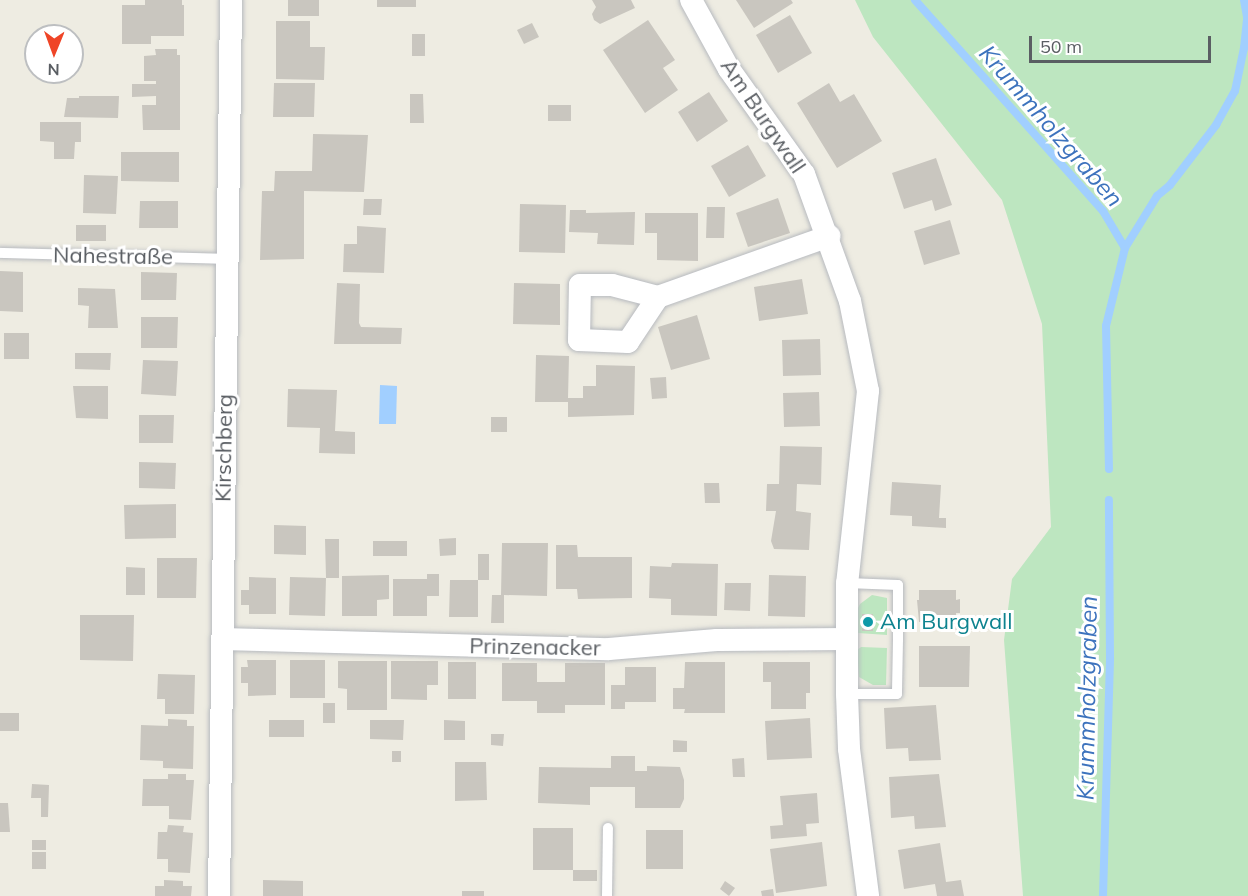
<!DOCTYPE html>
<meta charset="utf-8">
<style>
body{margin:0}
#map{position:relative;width:1248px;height:896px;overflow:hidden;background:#eeece2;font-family:Mulish,sans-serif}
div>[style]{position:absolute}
.green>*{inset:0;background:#bde6c0}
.water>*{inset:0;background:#a1cfff}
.stream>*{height:8px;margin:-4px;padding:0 4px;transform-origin:4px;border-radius:4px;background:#a1cfff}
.building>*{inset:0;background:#c9c6bf}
.roads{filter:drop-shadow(0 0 2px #b7babf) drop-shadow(0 0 2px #b7babf)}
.lane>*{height:10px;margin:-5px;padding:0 5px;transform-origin:5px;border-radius:5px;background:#fff}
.street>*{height:22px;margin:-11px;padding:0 11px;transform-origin:11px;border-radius:11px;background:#fff}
.dots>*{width:16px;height:16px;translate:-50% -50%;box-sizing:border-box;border:3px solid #fff;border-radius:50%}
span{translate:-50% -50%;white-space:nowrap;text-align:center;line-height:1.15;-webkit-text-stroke:6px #fff;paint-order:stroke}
.street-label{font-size:22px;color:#5a5e63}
.culture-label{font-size:22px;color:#0d838f}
.left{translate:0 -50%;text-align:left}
.water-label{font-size:24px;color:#3d73bd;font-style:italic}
.north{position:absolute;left:24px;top:24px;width:60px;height:60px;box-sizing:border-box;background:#fff;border:2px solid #bdbfc1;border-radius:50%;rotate:181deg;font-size:16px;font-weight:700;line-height:24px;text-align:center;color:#5a5e63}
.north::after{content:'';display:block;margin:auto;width:21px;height:27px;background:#ef4527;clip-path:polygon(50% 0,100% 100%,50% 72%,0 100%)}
.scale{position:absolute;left:1029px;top:36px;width:182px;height:27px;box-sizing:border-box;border:3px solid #5a5e63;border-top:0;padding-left:8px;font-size:18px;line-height:21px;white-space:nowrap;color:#5a5e63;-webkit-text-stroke:4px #fff;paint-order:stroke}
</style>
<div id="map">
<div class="green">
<i style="clip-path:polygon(855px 0,1248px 0,1248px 896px,1023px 896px,1004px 640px,1012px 579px,1051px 527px,1042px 324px,1002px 200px,873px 37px)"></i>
<i style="clip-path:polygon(872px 595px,887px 598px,887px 635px,858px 633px,857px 610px,860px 604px)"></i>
<i style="clip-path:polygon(861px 647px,887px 648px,886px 685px,873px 685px,859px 677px,857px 650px)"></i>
</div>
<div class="water">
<i style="clip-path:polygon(380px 385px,397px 386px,396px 424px,379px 424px)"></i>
</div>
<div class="stream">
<i style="left:915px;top:0;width:283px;rotate:48.3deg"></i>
<i style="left:1103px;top:211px;width:43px;rotate:59.3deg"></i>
<i style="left:1125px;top:248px;width:80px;rotate:103.7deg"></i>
<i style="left:1106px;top:326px;width:143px;rotate:88.8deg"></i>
<i style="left:1125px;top:248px;width:61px;rotate:-58.4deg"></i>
<i style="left:1157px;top:196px;width:17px;rotate:-40deg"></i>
<i style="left:1170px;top:185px;width:76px;rotate:-52.5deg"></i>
<i style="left:1216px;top:125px;width:39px;rotate:-61deg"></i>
<i style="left:1235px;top:91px;width:44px;rotate:-78.2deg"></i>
<i style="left:1244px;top:48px;width:31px;rotate:-84deg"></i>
<i style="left:1247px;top:17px;width:17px;rotate:-100deg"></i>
<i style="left:1103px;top:896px;width:238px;rotate:-88.3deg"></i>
<i style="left:1110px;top:658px;width:158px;rotate:-90.4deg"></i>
</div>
<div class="building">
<i style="clip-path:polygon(145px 0,182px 0,182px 5px,184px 5px,184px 36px,151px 36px,151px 44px,122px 44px,122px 5px,145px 5px)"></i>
<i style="clip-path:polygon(288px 0,319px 0,319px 16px,288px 16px)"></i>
<i style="clip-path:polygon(377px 0,416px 0,416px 7px,377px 7px)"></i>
<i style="clip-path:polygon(592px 0,631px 0,635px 8px,600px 24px,594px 20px,592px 14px,596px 7px)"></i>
<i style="clip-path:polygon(736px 0,791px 0,793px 3px,754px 28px)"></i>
<i style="clip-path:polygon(790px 15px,812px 53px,778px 73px,756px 35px)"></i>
<i style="clip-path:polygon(648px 20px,675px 60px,663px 68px,678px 90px,645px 113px,603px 50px)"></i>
<i style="clip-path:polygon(276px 21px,310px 21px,310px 47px,325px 47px,324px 80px,276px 79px)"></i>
<i style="clip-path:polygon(532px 23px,539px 37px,524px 44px,517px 30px)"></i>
<i style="clip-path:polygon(412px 34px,425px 34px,425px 56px,412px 56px)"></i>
<i style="clip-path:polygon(155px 49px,177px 49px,177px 55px,180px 55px,180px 130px,143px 130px,142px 105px,156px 105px,156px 96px,132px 97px,132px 84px,156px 84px,156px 81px,144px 81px,144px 56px,156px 55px)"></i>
<i style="clip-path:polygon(274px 83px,315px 83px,314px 117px,273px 117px)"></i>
<i style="clip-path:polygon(829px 83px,840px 102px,854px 94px,882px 141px,837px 168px,797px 103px)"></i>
<i style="clip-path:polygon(709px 92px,728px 121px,697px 142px,678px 112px)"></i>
<i style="clip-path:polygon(410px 94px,423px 94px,424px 123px,410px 123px)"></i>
<i style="clip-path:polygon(79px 96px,119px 96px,118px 118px,64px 117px,67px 98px,79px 98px)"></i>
<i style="clip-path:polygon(548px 105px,571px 105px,571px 121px,548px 121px)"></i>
<i style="clip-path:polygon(40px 122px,81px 122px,81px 142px,75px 142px,74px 159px,54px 159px,54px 142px,40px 141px)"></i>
<i style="clip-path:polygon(313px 134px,368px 135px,364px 192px,304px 191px,304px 259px,260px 260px,262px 191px,274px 191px,275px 171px,312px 171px)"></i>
<i style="clip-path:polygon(748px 145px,766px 176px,729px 197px,711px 166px)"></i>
<i style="clip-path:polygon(121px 152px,179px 152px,179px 182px,121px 181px)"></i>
<i style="clip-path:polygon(936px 158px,952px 205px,935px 211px,932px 200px,904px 209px,892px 173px)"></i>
<i style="clip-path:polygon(84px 175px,118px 176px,116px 214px,83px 213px)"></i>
<i style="clip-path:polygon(778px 198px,790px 233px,748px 247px,736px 213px)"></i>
<i style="clip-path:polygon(364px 199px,382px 199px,381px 215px,363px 215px)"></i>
<i style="clip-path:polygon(140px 201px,178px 201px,178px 228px,139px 228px)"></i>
<i style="clip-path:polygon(520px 204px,566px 205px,565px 253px,519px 252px)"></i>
<i style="clip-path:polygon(707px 207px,725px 207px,724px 238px,706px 238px)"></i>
<i style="clip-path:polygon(570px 210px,586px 210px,586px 213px,635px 212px,634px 245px,597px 244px,598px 233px,569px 232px)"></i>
<i style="clip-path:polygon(645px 213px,698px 213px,698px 261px,657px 260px,657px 233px,645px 233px)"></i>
<i style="clip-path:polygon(950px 220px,960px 254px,924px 265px,914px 231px)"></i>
<i style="clip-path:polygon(76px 225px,106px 225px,106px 241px,76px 241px)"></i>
<i style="clip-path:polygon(357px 226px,386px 228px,384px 273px,343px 272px,344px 244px,357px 244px)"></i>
<i style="clip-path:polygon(0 271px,23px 272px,23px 312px,0 311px)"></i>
<i style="clip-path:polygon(141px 272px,177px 273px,176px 300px,141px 300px)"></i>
<i style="clip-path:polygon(802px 279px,808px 314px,759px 321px,754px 287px)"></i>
<i style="clip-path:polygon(337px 283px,360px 284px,359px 323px,361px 327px,402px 328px,401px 344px,334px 344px)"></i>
<i style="clip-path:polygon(514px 283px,560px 284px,560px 325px,513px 324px)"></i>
<i style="clip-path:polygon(78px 288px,115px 289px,118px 328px,88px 328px,89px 306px,78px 305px)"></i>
<i style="clip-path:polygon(697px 315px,710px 359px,671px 370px,658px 327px)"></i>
<i style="clip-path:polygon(141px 317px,178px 317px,177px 348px,141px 348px)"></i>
<i style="clip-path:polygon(4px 333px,29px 333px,29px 359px,4px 359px)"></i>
<i style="clip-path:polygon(820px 339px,821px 375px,783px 376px,782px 340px)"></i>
<i style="clip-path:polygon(75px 353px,111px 353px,110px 370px,75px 369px)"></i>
<i style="clip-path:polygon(536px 355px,569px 356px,568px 398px,583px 398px,583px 386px,596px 386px,596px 365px,635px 366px,634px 415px,568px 417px,568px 402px,535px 402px)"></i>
<i style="clip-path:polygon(143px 360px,178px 361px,176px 396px,141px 394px)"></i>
<i style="clip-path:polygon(666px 377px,667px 398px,652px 399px,650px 378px)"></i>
<i style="clip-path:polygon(73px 386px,108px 386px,108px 419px,76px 418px)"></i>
<i style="clip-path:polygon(288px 389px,337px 390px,335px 431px,355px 432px,355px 454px,319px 453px,320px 428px,287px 427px)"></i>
<i style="clip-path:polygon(819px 392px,820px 426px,784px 427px,783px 393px)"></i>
<i style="clip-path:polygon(139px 415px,174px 415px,173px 443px,139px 443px)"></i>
<i style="clip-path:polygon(491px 417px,507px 417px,507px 432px,491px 432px)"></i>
<i style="clip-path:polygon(780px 446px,822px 447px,821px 485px,797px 484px,796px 511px,811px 513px,809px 550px,774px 549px,771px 541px,776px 511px,766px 511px,767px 484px,779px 484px)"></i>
<i style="clip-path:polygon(139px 462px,176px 463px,175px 489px,139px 488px)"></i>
<i style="clip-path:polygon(892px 482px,941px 485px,939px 518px,946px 518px,946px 528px,912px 526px,912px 516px,890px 515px)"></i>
<i style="clip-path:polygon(704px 483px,719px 483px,720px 503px,705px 503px)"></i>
<i style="clip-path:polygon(176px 504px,176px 538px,125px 539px,124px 505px)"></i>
<i style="clip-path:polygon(274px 525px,306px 526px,306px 555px,274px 554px)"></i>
<i style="clip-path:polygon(456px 538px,456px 555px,440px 556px,439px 539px)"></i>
<i style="clip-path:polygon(325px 539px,339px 539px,339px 578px,326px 578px,325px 616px,289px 615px,290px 577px,326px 578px)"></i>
<i style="clip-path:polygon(373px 541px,407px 541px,407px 556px,373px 556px)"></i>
<i style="clip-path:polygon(502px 543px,548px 543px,547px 596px,504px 595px,504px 623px,491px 623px,492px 595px,501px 595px)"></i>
<i style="clip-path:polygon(556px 545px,577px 545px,578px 557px,632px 557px,632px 598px,578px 599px,577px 589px,556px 589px)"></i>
<i style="clip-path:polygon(478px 554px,489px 554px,489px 580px,478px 580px,478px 617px,449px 617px,450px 580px,478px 580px)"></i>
<i style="clip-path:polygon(157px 558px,197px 558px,196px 598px,157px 598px)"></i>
<i style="clip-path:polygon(672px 563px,718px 564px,717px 616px,671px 615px,671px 599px,649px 598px,650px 566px,671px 567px)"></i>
<i style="clip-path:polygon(126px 567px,145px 568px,145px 595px,126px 595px)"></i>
<i style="clip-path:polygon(427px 574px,439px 574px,439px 596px,427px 596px,427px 616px,393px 616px,393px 579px,427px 579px)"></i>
<i style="clip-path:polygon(389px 575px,389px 599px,377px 600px,377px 616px,342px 616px,342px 576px)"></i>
<i style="clip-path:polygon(769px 575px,806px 576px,805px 617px,768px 616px)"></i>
<i style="clip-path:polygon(249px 577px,276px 578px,276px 614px,249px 614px,249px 605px,241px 605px,241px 590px,249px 590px)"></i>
<i style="clip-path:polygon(725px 583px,751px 583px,750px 611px,724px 610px)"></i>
<i style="clip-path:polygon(919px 590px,956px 590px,956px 600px,960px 599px,960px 613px,956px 613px,956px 619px,976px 619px,976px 630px,954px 630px,954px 622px,919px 622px,917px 600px,919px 600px)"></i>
<i style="clip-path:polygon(862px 614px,873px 614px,873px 631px,862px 631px)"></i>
<i style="clip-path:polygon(80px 615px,134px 615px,133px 661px,80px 660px)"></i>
<i style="clip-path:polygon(919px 646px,970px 646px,969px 687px,919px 687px)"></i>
<i style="clip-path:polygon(247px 660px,276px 660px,276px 695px,248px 696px,248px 683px,241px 683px,241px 667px,248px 667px)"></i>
<i style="clip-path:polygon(290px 660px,325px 660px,325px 698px,290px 698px)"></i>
<i style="clip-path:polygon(338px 661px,387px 661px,387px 710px,347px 710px,347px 689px,338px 688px)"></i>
<i style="clip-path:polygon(391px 661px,438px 661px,438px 685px,427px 685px,427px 700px,391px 699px)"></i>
<i style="clip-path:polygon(448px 662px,476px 662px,476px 699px,448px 699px)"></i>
<i style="clip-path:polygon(685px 662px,725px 662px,725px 713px,684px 713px,685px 709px,673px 709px,673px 688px,684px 688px)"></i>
<i style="clip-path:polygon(763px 662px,810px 662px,810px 693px,806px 693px,806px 709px,771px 709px,771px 682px,763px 682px)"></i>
<i style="clip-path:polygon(502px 663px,537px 663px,537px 682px,565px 682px,565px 663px,605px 663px,605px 705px,565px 705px,565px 713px,537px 713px,537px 701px,502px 701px)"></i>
<i style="clip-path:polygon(625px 667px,656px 667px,656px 702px,625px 702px,625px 709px,611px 709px,611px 685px,625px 685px)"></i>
<i style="clip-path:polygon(158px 674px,195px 675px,194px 714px,165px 714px,165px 699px,157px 699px)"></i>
<i style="clip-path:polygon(323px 703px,335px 703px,335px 723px,323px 723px)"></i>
<i style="clip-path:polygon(936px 705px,941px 760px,909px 761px,908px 748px,886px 749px,884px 708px)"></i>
<i style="clip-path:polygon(0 713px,19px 713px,19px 731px,0 731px)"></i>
<i style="clip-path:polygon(810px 718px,812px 758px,767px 760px,765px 721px)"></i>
<i style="clip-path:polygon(168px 719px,187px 720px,187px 726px,194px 726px,193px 769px,163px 768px,163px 761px,140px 760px,141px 725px,168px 726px)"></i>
<i style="clip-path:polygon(269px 720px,304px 720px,304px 737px,269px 737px)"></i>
<i style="clip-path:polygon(370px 720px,404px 720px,403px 740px,370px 739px)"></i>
<i style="clip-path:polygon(444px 720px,465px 721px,465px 740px,444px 740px)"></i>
<i style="clip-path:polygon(491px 734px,504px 734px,503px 746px,491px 745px)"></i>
<i style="clip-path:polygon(673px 740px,687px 741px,687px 752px,673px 752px)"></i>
<i style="clip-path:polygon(392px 751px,401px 751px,401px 762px,392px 762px)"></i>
<i style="clip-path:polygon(611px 756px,635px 756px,635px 771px,647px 771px,647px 766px,680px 767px,684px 780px,684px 799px,680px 808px,635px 808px,635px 787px,590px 787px,590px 805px,538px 803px,539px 767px,611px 768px)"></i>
<i style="clip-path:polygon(744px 758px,745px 777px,733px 777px,732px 759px)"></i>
<i style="clip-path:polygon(455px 762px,486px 762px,487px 800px,455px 801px)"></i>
<i style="clip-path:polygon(168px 774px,186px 774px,186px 780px,194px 780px,191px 820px,169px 819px,169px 806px,142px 806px,143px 779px,168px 779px)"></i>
<i style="clip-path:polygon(939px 774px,946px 827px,915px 829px,914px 816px,891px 818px,889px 777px)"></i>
<i style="clip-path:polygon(32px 784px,49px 785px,48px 817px,41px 817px,41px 798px,31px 798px)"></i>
<i style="clip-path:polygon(817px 793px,819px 823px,806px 824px,807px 836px,771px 839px,770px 826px,783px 825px,780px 796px)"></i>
<i style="clip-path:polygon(0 803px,8px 803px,10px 832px,0 832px)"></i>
<i style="clip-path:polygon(168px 825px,184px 826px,183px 832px,193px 833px,190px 873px,168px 872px,168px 859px,157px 859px,158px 832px,167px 832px)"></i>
<i style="clip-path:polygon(533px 828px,573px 828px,573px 870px,533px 870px)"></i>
<i style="clip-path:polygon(646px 830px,683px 830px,683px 869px,646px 869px)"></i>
<i style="clip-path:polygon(32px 840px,46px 840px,46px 850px,32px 850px)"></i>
<i style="clip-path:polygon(822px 842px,827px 886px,776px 893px,770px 849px)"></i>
<i style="clip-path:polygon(940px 843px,946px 882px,961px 880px,964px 896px,937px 896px,935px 884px,904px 889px,898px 850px)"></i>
<i style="clip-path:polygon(32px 852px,46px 852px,46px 869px,32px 869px)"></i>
<i style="clip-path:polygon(573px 870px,597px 870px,597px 881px,573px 881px)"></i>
<i style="clip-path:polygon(164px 880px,183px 881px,183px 886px,192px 886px,191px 896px,155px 896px,155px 886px,164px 886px)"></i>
<i style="clip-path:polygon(263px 880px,303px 881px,303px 896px,263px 896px)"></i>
<i style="clip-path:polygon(725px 881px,735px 888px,729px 896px,720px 889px)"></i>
<i style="clip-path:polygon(773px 889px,774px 896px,762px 896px,761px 891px)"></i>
<i style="clip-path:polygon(462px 891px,484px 891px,484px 896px,462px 896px)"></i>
</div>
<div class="roads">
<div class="lane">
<i style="left:0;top:253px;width:226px;rotate:1.5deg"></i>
<i style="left:847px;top:583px;width:51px;rotate:2.2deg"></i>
<i style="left:898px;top:585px;width:55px;rotate:90deg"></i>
<i style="left:898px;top:640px;width:54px;rotate:91.1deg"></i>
<i style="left:897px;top:694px;width:50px;rotate:180deg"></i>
<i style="left:607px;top:896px;width:68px;rotate:-89.2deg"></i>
</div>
<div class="street">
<i style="left:691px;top:0;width:79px;rotate:61.2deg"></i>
<i style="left:729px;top:69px;width:129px;rotate:54.5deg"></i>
<i style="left:804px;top:174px;width:135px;rotate:70.1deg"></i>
<i style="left:850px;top:301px;width:92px;rotate:78.7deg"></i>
<i style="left:868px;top:391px;width:193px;rotate:96.2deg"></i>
<i style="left:847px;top:583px;width:111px;rotate:90deg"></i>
<i style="left:847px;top:694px;width:55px;rotate:87.9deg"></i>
<i style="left:849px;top:749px;width:148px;rotate:82.6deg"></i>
<i style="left:658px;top:297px;width:54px;rotate:123.7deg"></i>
<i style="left:628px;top:342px;width:49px;rotate:-177.7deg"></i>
<i style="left:579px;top:340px;width:55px;rotate:-89deg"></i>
<i style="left:580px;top:285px;width:32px"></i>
<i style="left:612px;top:285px;width:48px;rotate:14.6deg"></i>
<i style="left:658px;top:297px;width:182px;rotate:-19.6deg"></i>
<i style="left:222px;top:639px;width:387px;rotate:1.5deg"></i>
<i style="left:609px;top:649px;width:108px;rotate:-4.8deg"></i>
<i style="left:717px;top:640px;width:130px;rotate:-0.4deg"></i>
<i style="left:219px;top:896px;width:896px;rotate:-89.23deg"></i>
</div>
</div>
<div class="dots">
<i style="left:868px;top:622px;background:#0f9aa8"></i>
</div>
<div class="street-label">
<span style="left:763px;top:116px;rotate:56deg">Am Burgwall</span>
<span style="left:113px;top:256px;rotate:1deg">Nahestraße</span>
<span style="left:224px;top:448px;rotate:-89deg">Kirschberg</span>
<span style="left:535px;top:647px;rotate:1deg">Prinzenacker</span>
</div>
<div class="culture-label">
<span class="left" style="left:880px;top:622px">Am Burgwall</span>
</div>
<div class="water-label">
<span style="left:1051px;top:126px;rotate:49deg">Krummholzgraben</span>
<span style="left:1087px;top:698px;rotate:-89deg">Krummholzgraben</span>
</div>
<div class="north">N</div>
<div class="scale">50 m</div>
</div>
